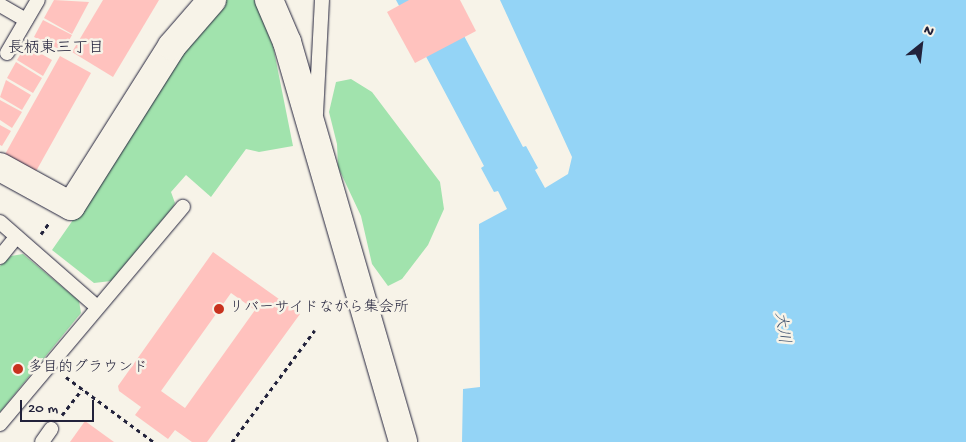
<!DOCTYPE html>
<meta charset="utf-8">
<style>
body{margin:0}
#map{position:relative;width:966px;height:442px;overflow:hidden;background:#f7f3e8;font-family:"Gochi Hand","Klee One",sans-serif}
div>[style]{position:absolute}
.green>*{inset:0;background:#a1e3ad}
.water>*{inset:0;background:#94d4f6}
.building>*{inset:0;background:#ffc2be}
.path>*{height:3px;margin-top:-1.5px;transform-origin:0;background:repeating-linear-gradient(90deg,#22223b 0 4px,transparent 0 8px)}
.roads{filter:drop-shadow(0 0 1px #22223b) drop-shadow(0 0 1px #22223b)}
.service>*{height:14px;margin:-7px;padding:0 7px;transform-origin:7px;border-radius:7px;background:#f7f3e8}
.minor>*{height:28px;margin:-14px;padding:0 14px;transform-origin:14px;border-radius:14px;background:#f7f3e8}
.dots>*{width:14px;height:14px;translate:-50% -50%;box-sizing:border-box;border:2px solid #f7f3e8;border-radius:50%}
span{translate:-50% -50%;white-space:nowrap;text-align:center;line-height:1.15;-webkit-text-stroke:5px #f7f3e8;paint-order:stroke}
.poi-label{font-size:15px;color:#22223b}
.left{translate:0 -50%;text-align:left}
.neighbourhood-label{font-size:16px;color:#22223b}
.water-label{font-size:16px;color:#445773;font-style:italic}
.north{position:absolute;left:896px;top:20px;width:50px;height:50px;-webkit-text-stroke:4px #f7f3e8;paint-order:stroke;rotate:29deg;font-size:14px;font-weight:700;line-height:20px;text-align:center;color:#22223b}
.north::after{content:'';display:block;margin:auto;width:18px;height:22px;background:#22223b;clip-path:polygon(50% 0,100% 100%,50% 72%,0 100%)}
.scale{position:absolute;left:20px;top:400px;width:74px;height:22px;box-sizing:border-box;border:2px solid #22223b;border-top:0;padding-left:6px;font-size:15px;line-height:18px;white-space:nowrap;color:#22223b;-webkit-text-stroke:4px #f7f3e8;paint-order:stroke}
</style>
<div id="map">
<div class="green">
<i style="clip-path:polygon(224px 0,254px 0,273px 46px,293px 146px,259px 152px,246px 149px,211px 197px,186px 175px,171px 192px,175px 203px,173px 207px,111px 281px,94px 283px,52px 250px,89px 197px,164px 76px)"></i>
<i style="clip-path:polygon(351px 79px,372px 92px,440px 182px,444px 209px,428px 245px,402px 279px,388px 286px,372px 264px,361px 216px,338px 167px,337px 144px,329px 112px,336px 82px)"></i>
<i style="clip-path:polygon(23px 254px,79px 301px,81px 313px,0 412px,0 266px,11px 256px)"></i>
</div>
<div class="water">
<i style="clip-path:polygon(396px 0,445px 0,523px 147px,526px 146px,538px 168px,535px 170px,545px 188px,568px 174px,572px 157px,500px 0,966px 0,966px 442px,462px 442px,463px 389px,480px 387px,479px 224px,507px 209px,498px 191px,494px 192px,481px 168px,484px 166px)"></i>
</div>
<div class="building">
<i style="clip-path:polygon(54px 0,89px 2px,72px 34px,44px 18px)"></i>
<i style="clip-path:polygon(103px 0,159px 0,113px 77px,72px 52px)"></i>
<i style="clip-path:polygon(409px 0,460px 0,476px 31px,415px 63px,387px 12px)"></i>
<i style="clip-path:polygon(43px 20px,72px 35px,63px 51px,34px 37px)"></i>
<i style="clip-path:polygon(26px 45px,52px 60px,43px 76px,17px 60px)"></i>
<i style="clip-path:polygon(60px 56px,91px 73px,35px 173px,4px 156px)"></i>
<i style="clip-path:polygon(16px 62px,42px 78px,33px 93px,7px 78px)"></i>
<i style="clip-path:polygon(6px 80px,31px 95px,22px 110px,0 97px)"></i>
<i style="clip-path:polygon(0 100px,22px 112px,12px 128px,0 120px)"></i>
<i style="clip-path:polygon(0 125px,11px 131px,2px 146px,0 145px)"></i>
<i style="clip-path:polygon(evenodd,213px 252px,300px 314px,207px 442px,192px 442px,175px 430px,168px 439px,135px 415px,141px 407px,119px 391px,118px 386px,213px 252px,231px 293px,255px 310px,185px 408px,161px 391px,231px 293px)"></i>
<i style="clip-path:polygon(85px 421px,114px 442px,70px 442px)"></i>
</div>
<div class="path">
<i style="left:41px;top:234px;width:14px;rotate:-54deg"></i>
<i style="left:66px;top:377px;width:109px;rotate:36.5deg"></i>
<i style="left:62px;top:415px;width:33px;rotate:-52deg"></i>
<i style="left:232px;top:442px;width:139px;rotate:-53.5deg"></i>
</div>
<div class="roads">
<div class="service">
<i style="left:0;top:5px;width:30px;rotate:30deg"></i>
<i style="left:7px;top:53px;width:61px;rotate:-59.7deg"></i>
<i style="left:316px;top:114px;width:114px;rotate:-87deg"></i>
<i style="left:0;top:222px;width:129px;rotate:41.2deg"></i>
<i style="left:0;top:257px;width:26px;rotate:-51deg"></i>
<i style="left:0;top:424px;width:284px;rotate:-49.9deg"></i>
<i style="left:42px;top:442px;width:16px;rotate:-55deg"></i>
</div>
<div class="minor">
<i style="left:269px;top:0;width:46px;rotate:66.8deg"></i>
<i style="left:287px;top:42px;width:416px;rotate:73.8deg"></i>
<i style="left:0;top:167px;width:81px;rotate:28.8deg"></i>
<i style="left:71px;top:206px;width:189px;rotate:-57.7deg"></i>
<i style="left:172px;top:46px;width:61px;rotate:-49deg"></i>
</div>
</div>
<div class="dots">
<i style="left:219px;top:309px;background:#c8321e"></i>
<i style="left:18px;top:369px;background:#c8321e"></i>
</div>
<div class="poi-label">
<span class="left" style="left:229px;top:309px">リバーサイドながら集会所</span>
<span class="left" style="left:28px;top:369px">多目的グラウンド</span>
</div>
<div class="neighbourhood-label">
<span style="left:56px;top:50px">長柄東三丁目</span>
</div>
<div class="water-label">
<span style="left:780px;top:328px;rotate:82deg">大川</span>
</div>
<div class="north">N</div>
<div class="scale">20 m</div>
</div>
